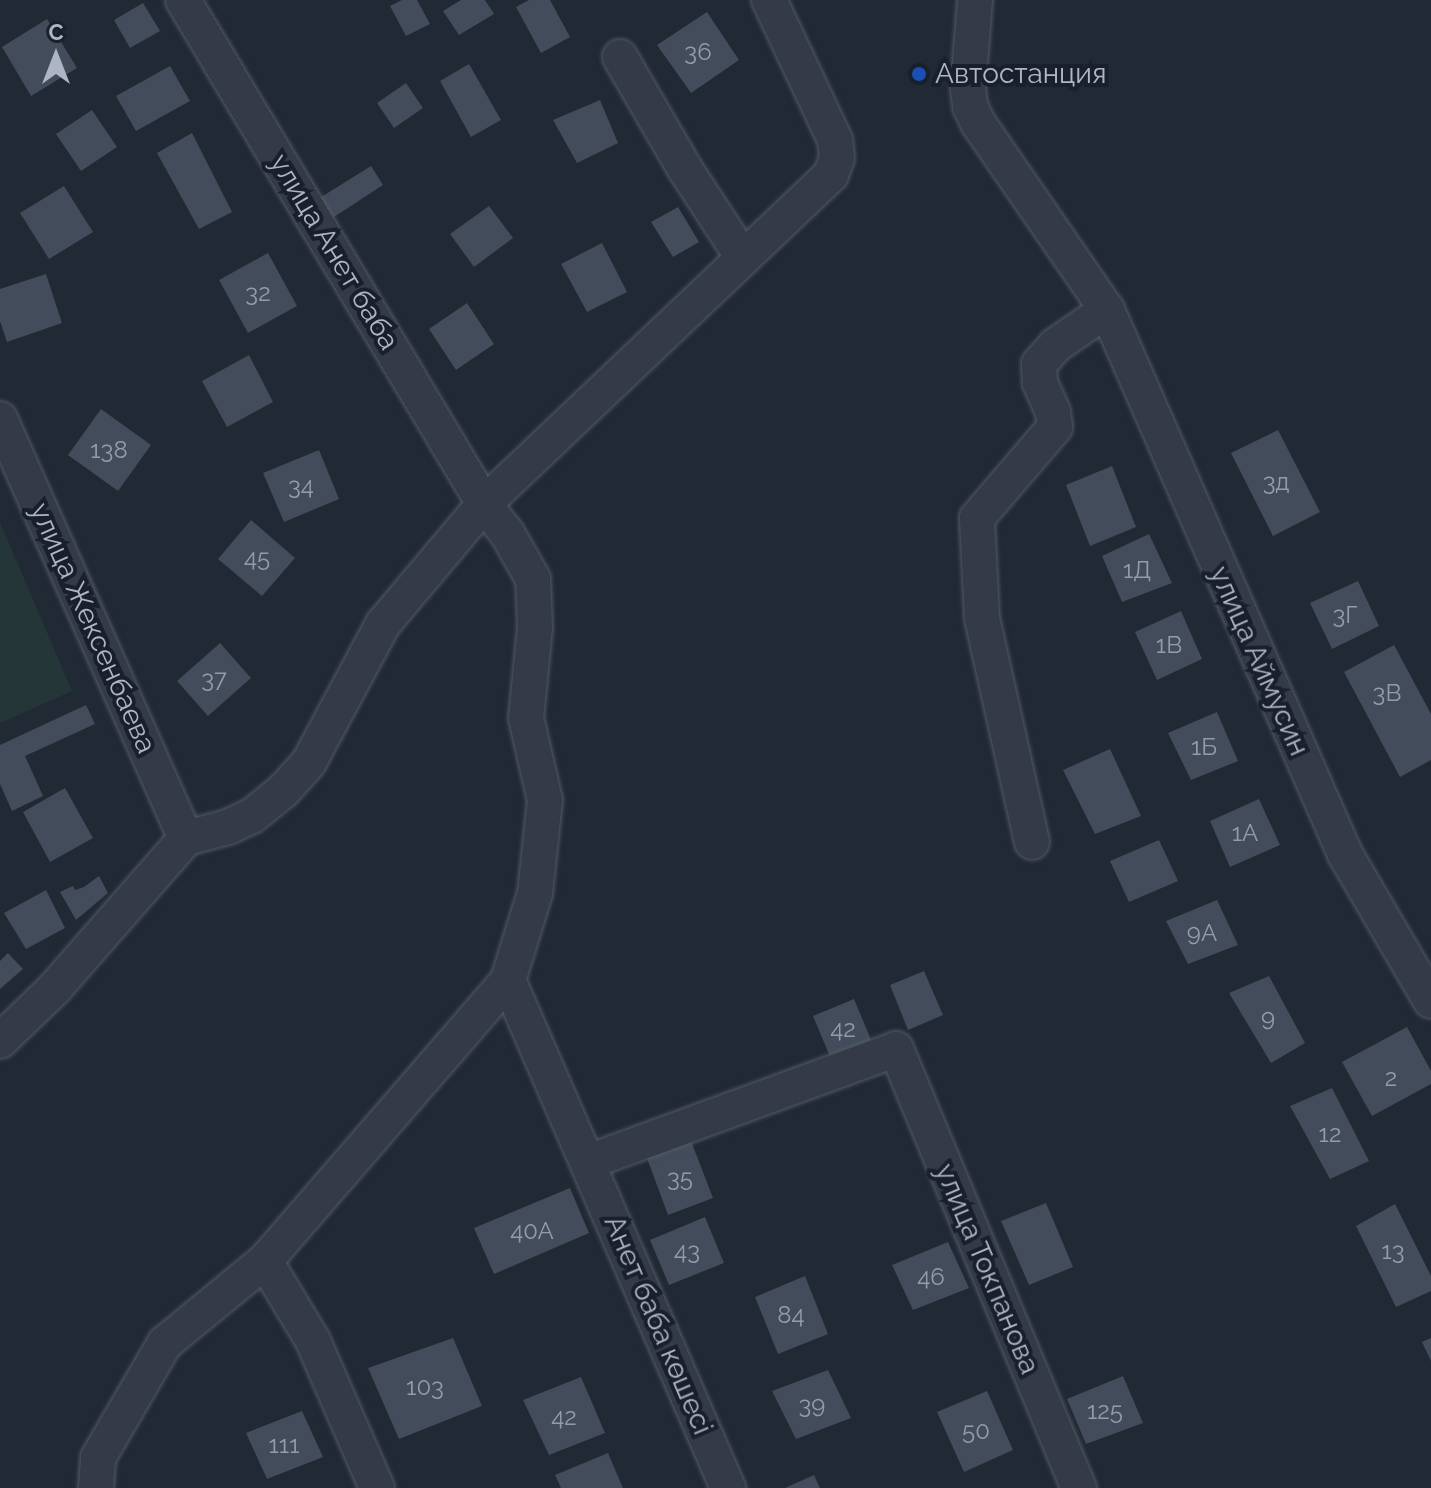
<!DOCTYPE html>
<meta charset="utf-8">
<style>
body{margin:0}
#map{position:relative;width:1431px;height:1488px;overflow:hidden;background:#212935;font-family:Raleway,sans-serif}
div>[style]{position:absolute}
.green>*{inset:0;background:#243637}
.building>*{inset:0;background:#424c5a}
.roads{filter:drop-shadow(0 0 2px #525964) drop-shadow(0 0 2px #525964)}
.minor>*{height:34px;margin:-17px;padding:0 17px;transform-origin:17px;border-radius:17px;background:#343b46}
.dots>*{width:22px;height:22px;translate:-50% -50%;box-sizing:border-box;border:4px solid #1a202b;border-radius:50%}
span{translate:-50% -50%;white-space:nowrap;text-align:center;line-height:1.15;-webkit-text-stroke:8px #1a202b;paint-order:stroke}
.number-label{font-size:24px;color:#949ca9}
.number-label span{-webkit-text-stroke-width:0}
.poi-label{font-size:28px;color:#afb6c3}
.left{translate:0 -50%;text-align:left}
.street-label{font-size:28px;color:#afb6c3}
.north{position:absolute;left:16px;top:16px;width:80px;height:80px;-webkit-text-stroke:6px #1a202b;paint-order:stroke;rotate:0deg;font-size:22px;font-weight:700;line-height:32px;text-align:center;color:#afb6c3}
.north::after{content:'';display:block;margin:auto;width:28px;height:36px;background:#afb6c3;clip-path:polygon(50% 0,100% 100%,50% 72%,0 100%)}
</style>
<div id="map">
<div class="green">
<i style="clip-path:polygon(0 522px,72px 691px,0 723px)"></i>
</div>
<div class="building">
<i style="clip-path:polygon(402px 0,417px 0,430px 24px,406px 36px,390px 6px)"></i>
<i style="clip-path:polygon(461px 0,485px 0,494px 14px,459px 35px,443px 11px)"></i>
<i style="clip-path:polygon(529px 0,550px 0,570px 37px,541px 53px,516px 7px)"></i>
<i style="clip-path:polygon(143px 3px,160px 31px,130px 48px,114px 20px)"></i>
<i style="clip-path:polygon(707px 12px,739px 60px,691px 93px,657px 45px)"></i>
<i style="clip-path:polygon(47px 19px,77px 68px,31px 96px,2px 47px)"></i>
<i style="clip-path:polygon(469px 64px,501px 120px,471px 137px,440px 81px)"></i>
<i style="clip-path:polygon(170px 66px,190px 101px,136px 131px,116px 96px)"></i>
<i style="clip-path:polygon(406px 83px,423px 108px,394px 128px,377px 103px)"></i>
<i style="clip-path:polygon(600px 100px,618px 143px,577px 163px,553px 120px)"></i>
<i style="clip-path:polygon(92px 110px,117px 147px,81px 171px,56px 134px)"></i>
<i style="clip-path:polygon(192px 133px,232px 212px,199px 229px,157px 153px)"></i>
<i style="clip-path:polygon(371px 166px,383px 185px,331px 219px,318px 199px)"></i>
<i style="clip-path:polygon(64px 186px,93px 232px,49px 259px,20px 213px)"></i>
<i style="clip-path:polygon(489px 206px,513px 238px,474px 267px,450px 234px)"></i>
<i style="clip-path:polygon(678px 207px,699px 242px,673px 257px,651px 222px)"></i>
<i style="clip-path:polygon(602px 243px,627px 292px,587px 312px,561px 264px)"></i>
<i style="clip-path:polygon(268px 253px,297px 306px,248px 333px,219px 280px)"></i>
<i style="clip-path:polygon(46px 274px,62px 323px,7px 342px,0 321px,0 289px)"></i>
<i style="clip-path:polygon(467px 303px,494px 344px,456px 370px,429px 329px)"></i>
<i style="clip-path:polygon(249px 355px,273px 402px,227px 427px,202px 381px)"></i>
<i style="clip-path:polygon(101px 409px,151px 445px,118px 491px,68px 455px)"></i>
<i style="clip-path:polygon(1278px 430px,1320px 512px,1273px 536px,1231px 453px)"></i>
<i style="clip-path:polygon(319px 450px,339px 499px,284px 522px,263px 473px)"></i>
<i style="clip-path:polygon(1112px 466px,1136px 527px,1090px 546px,1066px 485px)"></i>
<i style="clip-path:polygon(251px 520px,295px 558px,262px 596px,218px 559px)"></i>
<i style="clip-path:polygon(1149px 534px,1172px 583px,1122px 602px,1102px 556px)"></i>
<i style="clip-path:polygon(1358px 581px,1379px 626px,1332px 649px,1310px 603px)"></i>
<i style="clip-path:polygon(1181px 611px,1202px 659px,1157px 680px,1135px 632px)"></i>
<i style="clip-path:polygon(220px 643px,251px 678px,208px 716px,177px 681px)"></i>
<i style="clip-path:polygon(1394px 645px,1431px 714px,1431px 760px,1400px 777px,1344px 672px)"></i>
<i style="clip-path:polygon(86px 705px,95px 724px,25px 756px,43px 796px,12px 811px,0 784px,0 745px)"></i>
<i style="clip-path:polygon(1217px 712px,1238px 761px,1191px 780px,1168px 733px)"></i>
<i style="clip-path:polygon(1110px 749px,1141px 816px,1095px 834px,1063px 770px)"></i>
<i style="clip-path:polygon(65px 788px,93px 838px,50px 862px,23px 812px)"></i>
<i style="clip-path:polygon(1259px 799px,1280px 845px,1230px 867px,1210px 821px)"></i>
<i style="clip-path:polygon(1159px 840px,1178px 881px,1129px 902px,1110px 861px)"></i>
<i style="clip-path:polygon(99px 876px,108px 893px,76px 920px,60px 892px,73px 886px,75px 890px,84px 887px)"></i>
<i style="clip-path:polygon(46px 890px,65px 928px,26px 949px,4px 913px)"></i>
<i style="clip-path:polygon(1217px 900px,1238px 945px,1188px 964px,1166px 921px)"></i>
<i style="clip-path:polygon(8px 953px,23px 969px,0 989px,0 961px)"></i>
<i style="clip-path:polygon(924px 971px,943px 1015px,908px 1030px,890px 985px)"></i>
<i style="clip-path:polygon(1269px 976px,1305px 1043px,1271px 1063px,1229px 993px)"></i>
<i style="clip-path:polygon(854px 999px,872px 1042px,831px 1059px,813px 1016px)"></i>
<i style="clip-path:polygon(1407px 1027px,1431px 1071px,1431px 1084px,1372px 1116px,1342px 1062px)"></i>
<i style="clip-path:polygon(1332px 1088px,1369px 1161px,1330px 1179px,1290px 1106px)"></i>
<i style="clip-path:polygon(691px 1141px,713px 1198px,668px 1215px,647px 1158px)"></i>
<i style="clip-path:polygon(570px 1188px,589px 1233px,494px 1274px,474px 1228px)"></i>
<i style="clip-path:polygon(1046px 1203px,1073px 1267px,1029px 1285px,1001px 1221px)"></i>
<i style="clip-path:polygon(1395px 1204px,1431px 1276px,1431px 1291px,1396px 1307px,1356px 1226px)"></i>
<i style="clip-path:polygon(705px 1217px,724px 1263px,669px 1285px,650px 1240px)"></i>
<i style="clip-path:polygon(948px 1242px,969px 1288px,913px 1310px,892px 1265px)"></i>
<i style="clip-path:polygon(805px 1276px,828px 1334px,778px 1354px,755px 1297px)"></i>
<i style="clip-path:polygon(453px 1338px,482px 1406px,399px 1439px,368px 1368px)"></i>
<i style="clip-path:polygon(1431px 1338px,1431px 1361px,1422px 1342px)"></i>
<i style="clip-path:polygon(828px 1370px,851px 1418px,796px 1439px,772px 1391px)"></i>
<i style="clip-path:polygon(1123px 1376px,1143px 1423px,1086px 1444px,1067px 1399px)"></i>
<i style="clip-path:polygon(581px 1377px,605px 1433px,549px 1455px,523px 1400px)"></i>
<i style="clip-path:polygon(987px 1391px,1013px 1450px,964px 1472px,937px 1412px)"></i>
<i style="clip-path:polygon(302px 1411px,323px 1457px,267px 1479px,246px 1433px)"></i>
<i style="clip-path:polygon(608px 1453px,623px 1488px,561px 1488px,555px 1475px)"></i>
<i style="clip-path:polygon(814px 1475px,820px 1488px,785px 1488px)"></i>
</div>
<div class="roads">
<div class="minor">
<i style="left:183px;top:0;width:587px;rotate:59.15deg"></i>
<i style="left:484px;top:504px;width:37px;rotate:52deg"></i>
<i style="left:507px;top:533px;width:53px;rotate:60.5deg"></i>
<i style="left:533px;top:579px;width:48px;rotate:87.6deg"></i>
<i style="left:535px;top:627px;width:91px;rotate:95.6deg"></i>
<i style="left:526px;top:718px;width:84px;rotate:77deg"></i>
<i style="left:545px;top:800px;width:94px;rotate:96.1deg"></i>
<i style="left:535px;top:893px;width:91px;rotate:107.2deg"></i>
<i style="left:508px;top:980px;width:554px;rotate:66.58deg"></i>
<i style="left:975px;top:0;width:89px;rotate:94.5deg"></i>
<i style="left:968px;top:89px;width:17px;rotate:83deg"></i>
<i style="left:970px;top:106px;width:19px;rotate:65deg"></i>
<i style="left:978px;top:123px;width:227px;rotate:55.4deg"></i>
<i style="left:1107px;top:310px;width:594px;rotate:66.37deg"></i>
<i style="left:1345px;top:854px;width:170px;rotate:59.7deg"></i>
<i style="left:620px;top:57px;width:129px;rotate:59.9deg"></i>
<i style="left:685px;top:169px;width:106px;rotate:56.9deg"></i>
<i style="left:0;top:419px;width:458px;rotate:66.1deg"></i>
<i style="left:1032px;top:842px;width:230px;rotate:-102.6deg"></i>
<i style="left:982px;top:618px;width:100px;rotate:-92.9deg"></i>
<i style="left:977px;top:518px;width:120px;rotate:-49.4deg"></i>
<i style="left:1055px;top:427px;width:15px;rotate:-98deg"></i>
<i style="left:1053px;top:412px;width:32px;rotate:-114deg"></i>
<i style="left:1040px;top:383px;width:19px;rotate:-93deg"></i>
<i style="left:1039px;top:364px;width:25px;rotate:-48deg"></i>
<i style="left:1056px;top:345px;width:62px;rotate:-34.5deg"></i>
<i style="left:0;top:1041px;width:75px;rotate:-43.9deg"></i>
<i style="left:54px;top:989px;width:201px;rotate:-48.8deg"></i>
<i style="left:186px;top:838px;width:43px;rotate:-14.7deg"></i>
<i style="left:228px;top:827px;width:26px;rotate:-25deg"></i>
<i style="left:252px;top:816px;width:40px;rotate:-39deg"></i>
<i style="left:283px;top:791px;width:39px;rotate:-48deg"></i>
<i style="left:309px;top:762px;width:157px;rotate:-61.8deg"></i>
<i style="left:383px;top:624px;width:157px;rotate:-49.9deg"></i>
<i style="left:484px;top:504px;width:478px;rotate:-43.5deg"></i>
<i style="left:831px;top:175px;width:18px;rotate:-71deg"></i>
<i style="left:837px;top:158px;width:18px;rotate:-96deg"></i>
<i style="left:835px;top:140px;width:155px;rotate:-115.2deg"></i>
<i style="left:588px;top:1162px;width:328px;rotate:-20.1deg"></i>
<i style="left:896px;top:1049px;width:476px;rotate:67.4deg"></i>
<i style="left:265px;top:1261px;width:93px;rotate:59deg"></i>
<i style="left:313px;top:1341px;width:160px;rotate:66.5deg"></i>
<i style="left:96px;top:1488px;width:30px;rotate:-86deg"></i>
<i style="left:98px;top:1458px;width:133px;rotate:-59.8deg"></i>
<i style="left:165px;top:1343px;width:129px;rotate:-39.4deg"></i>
<i style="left:265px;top:1261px;width:371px;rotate:-49.1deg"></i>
</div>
</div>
<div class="dots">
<i style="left:919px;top:74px;background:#1a4fb4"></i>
</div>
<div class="number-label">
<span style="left:698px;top:52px">36</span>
<span style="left:258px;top:293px">32</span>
<span style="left:109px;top:450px">138</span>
<span style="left:1276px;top:482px">3д</span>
<span style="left:301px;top:486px">34</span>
<span style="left:257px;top:558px">45</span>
<span style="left:1137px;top:570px">1Д</span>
<span style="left:1345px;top:615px">3Г</span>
<span style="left:1169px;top:645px">1В</span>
<span style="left:214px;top:679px">37</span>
<span style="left:1387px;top:693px">3В</span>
<span style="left:1204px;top:747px">1Б</span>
<span style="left:1245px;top:833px">1А</span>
<span style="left:1202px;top:933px">9А</span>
<span style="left:1268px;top:1018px">9</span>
<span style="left:843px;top:1029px">42</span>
<span style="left:1391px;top:1078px">2</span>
<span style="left:1330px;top:1134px">12</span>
<span style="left:680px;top:1178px">35</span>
<span style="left:532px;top:1231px">40А</span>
<span style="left:687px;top:1251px">43</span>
<span style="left:1393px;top:1251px">13</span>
<span style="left:931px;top:1277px">46</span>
<span style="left:791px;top:1315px">84</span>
<span style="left:425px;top:1387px">103</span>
<span style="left:812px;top:1405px">39</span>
<span style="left:1105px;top:1411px">125</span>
<span style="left:564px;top:1417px">42</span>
<span style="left:976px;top:1431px">50</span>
<span style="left:284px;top:1445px">111</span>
</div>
<div class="poi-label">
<span class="left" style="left:935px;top:74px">Автостанция</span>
</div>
<div class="street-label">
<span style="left:334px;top:252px;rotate:59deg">улица Анет баба</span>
<span style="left:93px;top:628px;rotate:66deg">улица Жексенбаева</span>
<span style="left:1259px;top:661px;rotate:66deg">улица Аймусин</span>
<span style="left:987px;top:1269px;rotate:67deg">улица Токпанова</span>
<span style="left:658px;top:1325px;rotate:67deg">Анет баба көшесі</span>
</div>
<div class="north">С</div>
</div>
